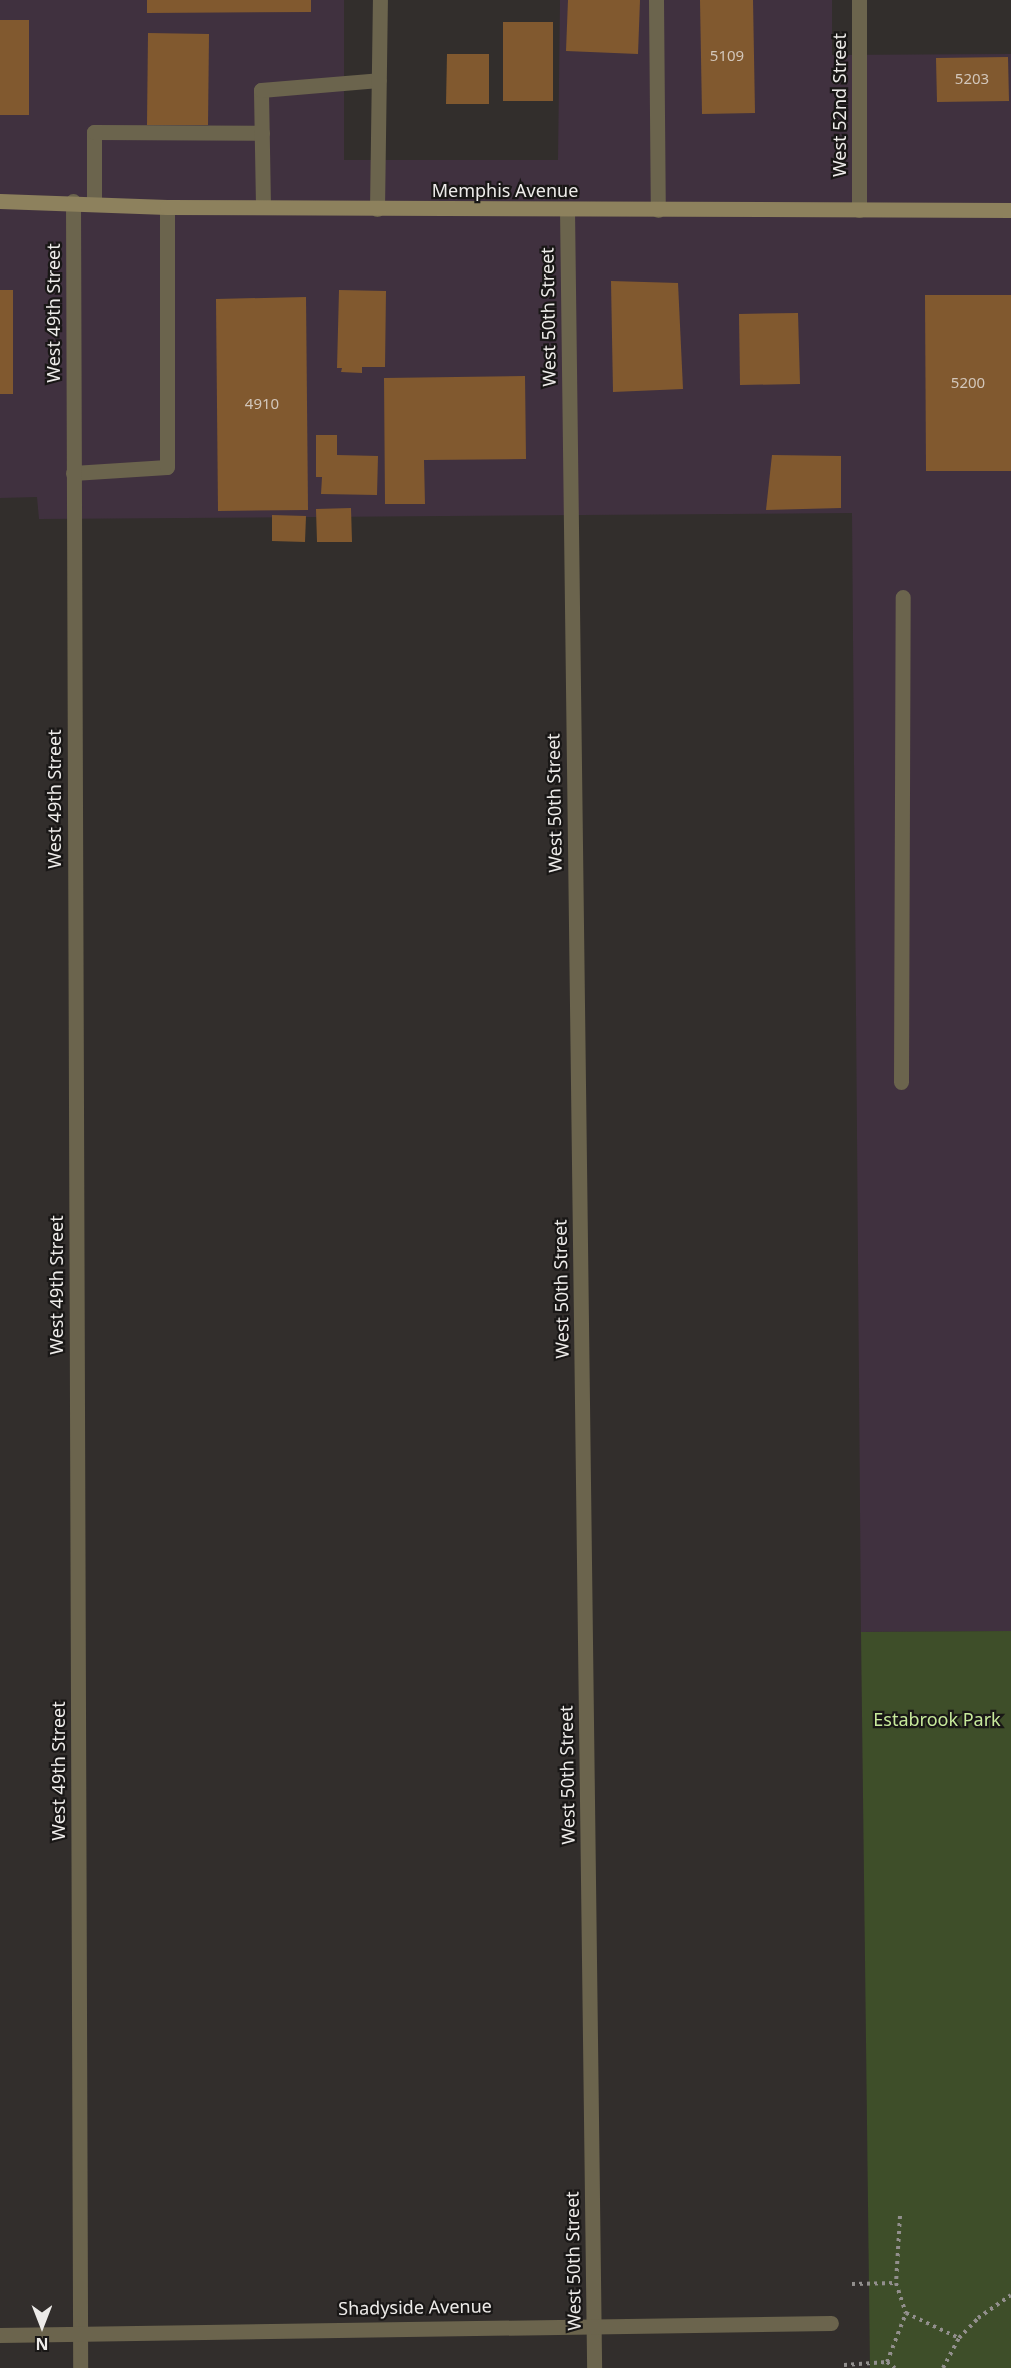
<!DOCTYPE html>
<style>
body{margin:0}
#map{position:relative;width:1011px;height:2368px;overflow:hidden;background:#322e2c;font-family:"Noto Sans",sans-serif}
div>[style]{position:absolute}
.commercial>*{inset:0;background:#40313f}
.green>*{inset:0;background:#3e4e29}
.building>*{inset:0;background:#81592f}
.path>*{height:4px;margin-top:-2px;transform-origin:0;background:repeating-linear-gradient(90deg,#928f8d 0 3px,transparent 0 7.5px)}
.lane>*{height:15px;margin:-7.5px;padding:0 7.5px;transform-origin:7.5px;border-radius:7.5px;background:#6b644d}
.street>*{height:15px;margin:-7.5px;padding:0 7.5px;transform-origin:7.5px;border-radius:7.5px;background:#6b644d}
.secondary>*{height:15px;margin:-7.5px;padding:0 7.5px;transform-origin:7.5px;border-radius:7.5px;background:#8d815d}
span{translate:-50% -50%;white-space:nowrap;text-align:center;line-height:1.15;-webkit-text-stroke:4.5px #191716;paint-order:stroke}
.number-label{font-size:15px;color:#d2c6ba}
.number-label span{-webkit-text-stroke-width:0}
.street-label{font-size:18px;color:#edebe9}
.park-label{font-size:18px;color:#c7e99b}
.north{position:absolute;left:12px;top:2296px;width:60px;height:60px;-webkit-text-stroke:4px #191716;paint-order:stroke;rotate:180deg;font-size:16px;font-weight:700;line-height:24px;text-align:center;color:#edebe9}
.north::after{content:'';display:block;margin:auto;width:21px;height:27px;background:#edebe9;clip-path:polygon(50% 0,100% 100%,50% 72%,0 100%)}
</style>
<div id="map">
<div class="commercial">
<i style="clip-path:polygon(0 0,344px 0,344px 160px,558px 160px,560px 0,832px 0,832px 55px,1011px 54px,1011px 1631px,861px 1632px,852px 513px,39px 519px,37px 497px,0 498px)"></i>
</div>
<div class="green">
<i style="clip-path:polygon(1011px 1631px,1011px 2368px,870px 2368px,861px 1632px)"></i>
</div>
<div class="building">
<i style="clip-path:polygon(147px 0,311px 0,311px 12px,147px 13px)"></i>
<i style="clip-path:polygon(568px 0,640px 0,638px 54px,566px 51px)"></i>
<i style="clip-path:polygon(700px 0,753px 0,755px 113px,702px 114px)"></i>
<i style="clip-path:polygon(0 20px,29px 20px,29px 115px,0 115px)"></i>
<i style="clip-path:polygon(503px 22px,553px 22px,553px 101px,503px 101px)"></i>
<i style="clip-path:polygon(148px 33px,209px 34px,208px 125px,147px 125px)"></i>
<i style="clip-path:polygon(447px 54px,489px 54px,489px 104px,446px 104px)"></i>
<i style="clip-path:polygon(1008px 57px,1009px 101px,937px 102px,936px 58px)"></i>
<i style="clip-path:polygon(611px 281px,678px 283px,683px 389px,613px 392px)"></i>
<i style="clip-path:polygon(0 290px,13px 290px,13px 394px,0 394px)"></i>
<i style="clip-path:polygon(339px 290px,386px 291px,385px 367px,362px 367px,362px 373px,341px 372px,342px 368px,337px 368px)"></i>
<i style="clip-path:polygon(925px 295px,1011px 295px,1011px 471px,926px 471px)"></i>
<i style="clip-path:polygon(306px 297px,308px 510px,218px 511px,216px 299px)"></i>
<i style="clip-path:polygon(798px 313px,800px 384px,740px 385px,739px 314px)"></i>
<i style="clip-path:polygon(525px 376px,526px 459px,424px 460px,425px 504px,385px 504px,384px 378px)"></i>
<i style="clip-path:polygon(316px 435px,337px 435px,337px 455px,378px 456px,377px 495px,321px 494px,322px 477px,316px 477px)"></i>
<i style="clip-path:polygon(772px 455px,841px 456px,841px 508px,766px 510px)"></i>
<i style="clip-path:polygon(351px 508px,352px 542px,317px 542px,316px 509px)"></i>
<i style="clip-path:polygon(272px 515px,306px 516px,305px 542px,272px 541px)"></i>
</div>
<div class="path">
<i style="left:900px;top:2216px;width:67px;rotate:93.4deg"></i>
<i style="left:896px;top:2283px;width:32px;rotate:72deg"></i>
<i style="left:906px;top:2313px;width:59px;rotate:25.3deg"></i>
<i style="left:852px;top:2284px;width:44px;rotate:-1.3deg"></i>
<i style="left:887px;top:2362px;width:53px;rotate:-68.8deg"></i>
<i style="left:844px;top:2365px;width:43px;rotate:-4deg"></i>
<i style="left:887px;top:2362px;width:10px;rotate:37deg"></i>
<i style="left:943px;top:2368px;width:34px;rotate:-62deg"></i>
<i style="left:959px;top:2338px;width:28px;rotate:-46deg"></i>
<i style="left:978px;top:2318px;width:40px;rotate:-34.9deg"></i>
</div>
<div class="lane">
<i style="left:656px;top:0;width:210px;rotate:89.5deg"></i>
<i style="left:94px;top:202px;width:70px;rotate:-90deg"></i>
<i style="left:94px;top:132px;width:168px;rotate:0.3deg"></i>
<i style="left:263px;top:206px;width:116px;rotate:-91deg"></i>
<i style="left:261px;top:90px;width:118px;rotate:-4.8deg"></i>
<i style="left:73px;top:473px;width:94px;rotate:-3.7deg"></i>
<i style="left:167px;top:467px;width:260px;rotate:-90deg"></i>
<i style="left:901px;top:1082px;width:485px;rotate:-89.8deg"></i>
</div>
<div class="street">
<i style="left:859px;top:0;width:210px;rotate:90deg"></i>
<i style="left:73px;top:201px;width:2167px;rotate:89.81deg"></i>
<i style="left:377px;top:209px;width:209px;rotate:-89.2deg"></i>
<i style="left:567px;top:209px;width:2159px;rotate:89.28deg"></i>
<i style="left:0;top:2335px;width:831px;rotate:-0.83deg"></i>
</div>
<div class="secondary">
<i style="left:0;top:201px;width:167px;rotate:2.1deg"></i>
<i style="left:167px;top:207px;width:844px;rotate:0.2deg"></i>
</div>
<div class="number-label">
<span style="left:727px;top:56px">5109</span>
<span style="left:972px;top:79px">5203</span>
<span style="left:968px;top:383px">5200</span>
<span style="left:262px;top:404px">4910</span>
</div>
<div class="street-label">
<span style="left:839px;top:105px;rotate:-90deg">West 52nd Street</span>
<span style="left:505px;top:190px">Memphis Avenue</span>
<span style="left:53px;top:313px;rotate:-90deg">West 49th Street</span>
<span style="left:548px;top:317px;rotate:-91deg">West 50th Street</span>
<span style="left:54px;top:799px;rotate:-90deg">West 49th Street</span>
<span style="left:554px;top:803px;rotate:-91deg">West 50th Street</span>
<span style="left:56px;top:1285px;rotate:-90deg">West 49th Street</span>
<span style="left:561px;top:1289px;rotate:-91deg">West 50th Street</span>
<span style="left:58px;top:1771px;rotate:-90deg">West 49th Street</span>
<span style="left:567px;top:1775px;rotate:-91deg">West 50th Street</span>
<span style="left:573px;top:2261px;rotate:-91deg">West 50th Street</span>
<span style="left:415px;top:2307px;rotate:-1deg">Shadyside Avenue</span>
</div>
<div class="park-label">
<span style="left:937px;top:1719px">Estabrook Park</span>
</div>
<div class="north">N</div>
</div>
